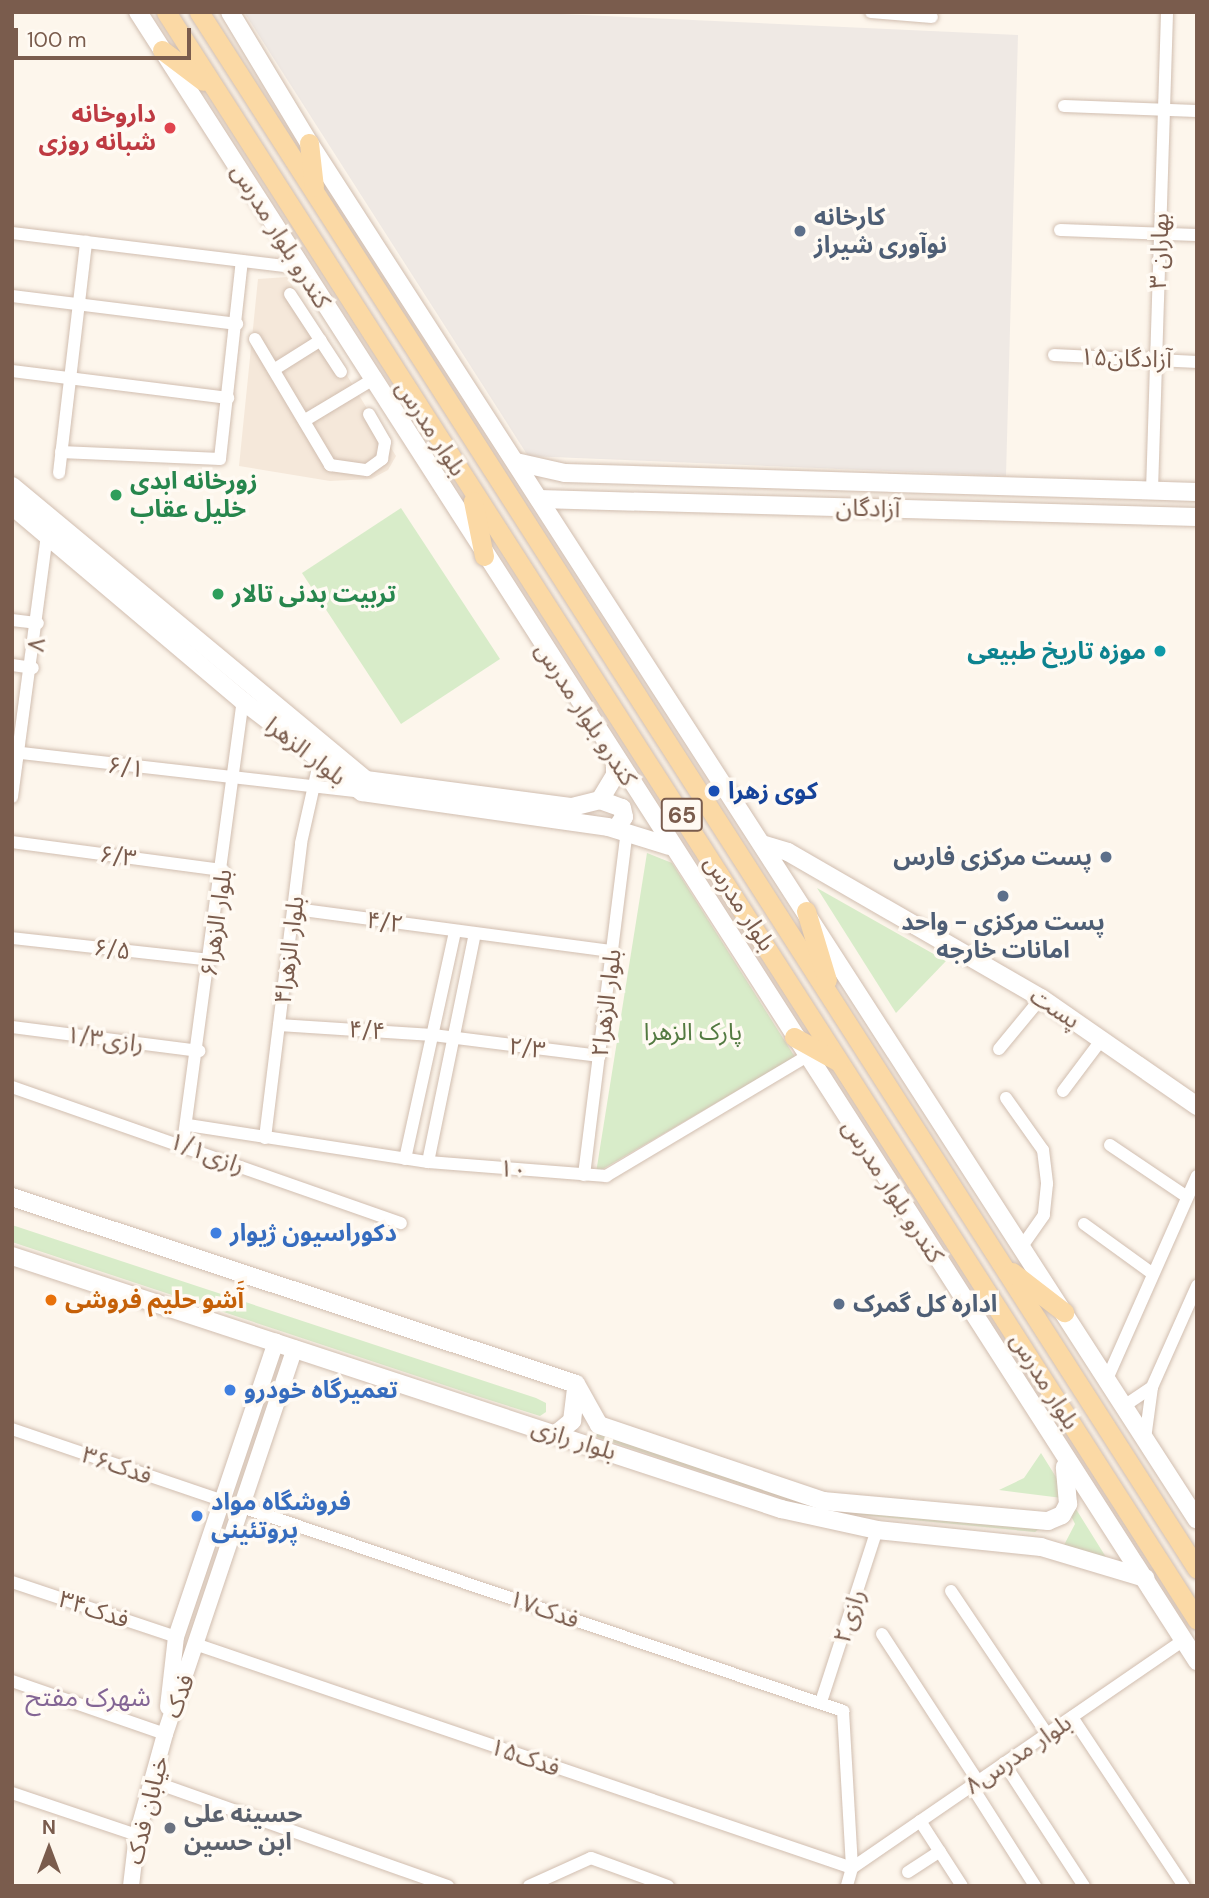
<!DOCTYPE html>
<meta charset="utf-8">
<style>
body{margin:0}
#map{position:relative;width:1209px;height:1898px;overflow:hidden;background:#fdf6ec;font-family:"DM Sans","Noto Sans Arabic",sans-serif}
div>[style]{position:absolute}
.residential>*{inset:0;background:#f5e8da}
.industrial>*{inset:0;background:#efe9e4}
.green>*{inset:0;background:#d8ecc9}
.roads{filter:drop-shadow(0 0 2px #d1beb0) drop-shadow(0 0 2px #d1beb0)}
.minor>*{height:12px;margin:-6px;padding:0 6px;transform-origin:6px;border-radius:6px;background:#fff}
.tertiary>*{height:16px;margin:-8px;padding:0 8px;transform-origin:8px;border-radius:8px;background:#fff}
.secondary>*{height:18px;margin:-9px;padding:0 9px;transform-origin:9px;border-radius:9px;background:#fff}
.primary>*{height:19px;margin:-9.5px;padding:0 9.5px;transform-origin:9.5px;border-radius:9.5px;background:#fbd9a5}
.dots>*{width:19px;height:19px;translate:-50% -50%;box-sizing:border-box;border:4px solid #fffaf3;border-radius:50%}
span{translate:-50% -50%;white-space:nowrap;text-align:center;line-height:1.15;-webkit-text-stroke:7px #fffaf3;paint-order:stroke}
.shield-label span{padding:2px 5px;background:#fffaf3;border:2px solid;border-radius:5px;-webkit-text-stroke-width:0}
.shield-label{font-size:23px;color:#7a5c4d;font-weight:700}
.health-label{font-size:24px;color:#be3a42;font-weight:700}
.right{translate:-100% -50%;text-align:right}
.service-label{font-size:24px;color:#4e5e75;font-weight:700}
.left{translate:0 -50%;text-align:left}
.street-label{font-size:24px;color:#7a5c4d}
.leisure-label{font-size:24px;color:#27864d;font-weight:700}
.culture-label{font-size:24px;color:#0d838f;font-weight:700}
.transit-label{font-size:24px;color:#164399;font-weight:700}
.park-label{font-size:24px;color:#537a41}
.shop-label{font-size:24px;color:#366cbe;font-weight:700}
.food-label{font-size:24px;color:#c56008;font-weight:700}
.worship-label{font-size:24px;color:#5b616d;font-weight:700}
.neighbourhood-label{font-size:26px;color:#846695}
.frame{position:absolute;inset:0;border:14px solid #7a5c4d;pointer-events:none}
.north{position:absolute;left:14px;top:1814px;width:70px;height:70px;-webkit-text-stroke:5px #fffaf3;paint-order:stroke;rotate:0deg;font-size:19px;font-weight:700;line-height:28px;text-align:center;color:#7a5c4d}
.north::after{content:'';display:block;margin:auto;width:24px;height:32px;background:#7a5c4d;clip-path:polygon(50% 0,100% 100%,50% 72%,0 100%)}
.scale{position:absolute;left:14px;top:28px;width:177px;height:32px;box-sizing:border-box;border:4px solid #7a5c4d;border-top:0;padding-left:9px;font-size:21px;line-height:24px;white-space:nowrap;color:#7a5c4d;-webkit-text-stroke:5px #fffaf3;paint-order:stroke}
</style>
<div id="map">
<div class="residential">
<i style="clip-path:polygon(287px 277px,396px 456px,388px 470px,371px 479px,330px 481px,239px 466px,258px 279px)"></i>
</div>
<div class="industrial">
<i style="clip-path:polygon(244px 12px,517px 12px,1018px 35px,1006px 476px,528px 456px)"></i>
</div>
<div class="green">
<i style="clip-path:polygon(401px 508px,500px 659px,401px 724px,302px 573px)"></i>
<i style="clip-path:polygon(647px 853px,672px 863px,795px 1057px,596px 1173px)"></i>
<i style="clip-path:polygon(817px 888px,946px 961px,896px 1013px)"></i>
<i style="clip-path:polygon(12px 1225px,536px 1398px,546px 1403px,546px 1412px,540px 1416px,483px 1398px,12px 1242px)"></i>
<i style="clip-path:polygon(595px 1429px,821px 1499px,1041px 1528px,1035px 1532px,822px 1511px,597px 1437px)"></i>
<i style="clip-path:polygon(1041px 1453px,1109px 1562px,1064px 1545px,1075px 1524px,1062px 1498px,999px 1490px,1024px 1478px)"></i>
</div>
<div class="roads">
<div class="minor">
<i style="left:871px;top:12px;width:61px;rotate:4.7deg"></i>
<i style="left:1064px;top:106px;width:133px;rotate:2.2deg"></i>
<i style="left:1060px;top:230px;width:137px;rotate:2.1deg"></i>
<i style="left:12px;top:233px;width:291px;rotate:6.9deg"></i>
<i style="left:290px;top:294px;width:93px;rotate:56.8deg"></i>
<i style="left:12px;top:296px;width:227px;rotate:7.1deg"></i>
<i style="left:255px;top:339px;width:147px;rotate:59.2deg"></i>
<i style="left:330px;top:465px;width:37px;rotate:8deg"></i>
<i style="left:367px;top:470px;width:19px;rotate:-36deg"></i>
<i style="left:382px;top:459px;width:17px;rotate:-80deg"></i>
<i style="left:385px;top:442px;width:32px;rotate:-120deg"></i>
<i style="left:1054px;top:355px;width:143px;rotate:2.8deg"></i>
<i style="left:275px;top:369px;width:54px;rotate:-32.2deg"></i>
<i style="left:12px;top:371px;width:218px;rotate:7.1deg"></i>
<i style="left:307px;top:419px;width:76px;rotate:-31deg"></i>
<i style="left:61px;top:452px;width:159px;rotate:2.5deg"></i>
<i style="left:220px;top:459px;width:199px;rotate:-83.7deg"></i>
<i style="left:59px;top:473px;width:233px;rotate:-83.3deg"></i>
<i style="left:1152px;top:491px;width:479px;rotate:-88.2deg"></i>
<i style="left:12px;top:620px;width:26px;rotate:7deg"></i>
<i style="left:12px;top:665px;width:21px;rotate:8deg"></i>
<i style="left:12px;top:752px;width:352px;rotate:6.5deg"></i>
<i style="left:12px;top:797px;width:264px;rotate:-82.4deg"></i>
<i style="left:12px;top:842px;width:213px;rotate:7.6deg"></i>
<i style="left:296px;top:909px;width:319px;rotate:7.6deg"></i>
<i style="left:12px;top:938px;width:200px;rotate:6.3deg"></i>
<i style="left:279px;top:1025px;width:154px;rotate:3.7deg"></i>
<i style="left:433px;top:1035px;width:168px;rotate:7.2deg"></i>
<i style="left:12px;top:1027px;width:189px;rotate:7.3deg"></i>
<i style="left:999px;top:1049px;width:66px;rotate:-50.5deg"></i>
<i style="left:12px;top:1087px;width:412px;rotate:19.3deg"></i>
<i style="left:1063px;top:1091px;width:65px;rotate:-53.1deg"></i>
<i style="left:1006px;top:1098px;width:64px;rotate:54.6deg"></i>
<i style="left:1043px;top:1150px;width:34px;rotate:83deg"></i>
<i style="left:1047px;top:1184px;width:31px;rotate:96deg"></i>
<i style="left:1044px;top:1215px;width:37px;rotate:125deg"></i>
<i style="left:188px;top:1125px;width:243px;rotate:8.8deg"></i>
<i style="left:428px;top:1162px;width:179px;rotate:4.5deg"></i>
<i style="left:606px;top:1176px;width:234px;rotate:-30.8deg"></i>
<i style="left:265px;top:1138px;width:297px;rotate:-83deg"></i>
<i style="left:301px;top:843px;width:82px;rotate:-77.3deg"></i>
<i style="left:183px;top:1143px;width:446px;rotate:-82.3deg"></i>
<i style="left:1110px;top:1145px;width:93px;rotate:34deg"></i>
<i style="left:405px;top:1159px;width:233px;rotate:-77.6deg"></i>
<i style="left:428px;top:1162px;width:233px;rotate:-78.4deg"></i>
<i style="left:584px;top:1175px;width:347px;rotate:-82.9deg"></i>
<i style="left:1084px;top:1224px;width:85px;rotate:35.9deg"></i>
<i style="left:1107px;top:1379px;width:222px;rotate:-66.1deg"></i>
<i style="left:1124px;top:1406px;width:34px;rotate:-34deg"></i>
<i style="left:12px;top:1429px;width:221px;rotate:18.8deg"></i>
<i style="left:1145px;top:1439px;width:52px;rotate:-82.3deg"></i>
<i style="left:1152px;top:1387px;width:111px;rotate:-66deg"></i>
<i style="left:245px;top:1508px;width:632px;rotate:18.75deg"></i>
<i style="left:843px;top:1711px;width:157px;rotate:86.7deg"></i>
<i style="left:852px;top:1868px;width:19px;rotate:106deg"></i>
<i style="left:12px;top:1582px;width:173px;rotate:18.5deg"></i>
<i style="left:951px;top:1591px;width:172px;rotate:56.1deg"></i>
<i style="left:882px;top:1634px;width:176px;rotate:56.9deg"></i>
<i style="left:198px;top:1645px;width:691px;rotate:18.83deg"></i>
<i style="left:12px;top:1681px;width:162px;rotate:19.1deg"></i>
<i style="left:821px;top:1702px;width:181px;rotate:-72deg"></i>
<i style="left:1072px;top:1717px;width:203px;rotate:56.5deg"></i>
<i style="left:1004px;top:1763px;width:147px;rotate:57deg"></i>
<i style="left:154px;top:1782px;width:312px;rotate:19.5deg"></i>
<i style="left:971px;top:1785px;width:120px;rotate:57.6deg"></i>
<i style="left:12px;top:1793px;width:132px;rotate:18.6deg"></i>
<i style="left:920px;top:1821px;width:77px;rotate:57.1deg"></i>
<i style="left:852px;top:1868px;width:403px;rotate:-34.5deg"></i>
<i style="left:908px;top:1872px;width:38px;rotate:-33deg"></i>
<i style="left:529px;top:1886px;width:68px;rotate:-24.3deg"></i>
<i style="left:591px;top:1858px;width:82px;rotate:20deg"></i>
</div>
<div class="tertiary">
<i style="left:168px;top:1707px;width:70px;rotate:-83.5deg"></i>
<i style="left:176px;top:1637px;width:312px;rotate:-71.3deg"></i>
<i style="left:131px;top:1886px;width:51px;rotate:-83.3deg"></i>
<i style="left:137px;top:1835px;width:105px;rotate:-74.5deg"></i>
<i style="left:165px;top:1734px;width:407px;rotate:-71.4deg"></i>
</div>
<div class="secondary">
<i style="left:138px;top:12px;width:1960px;rotate:57.29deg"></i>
<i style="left:230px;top:12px;width:153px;rotate:58.9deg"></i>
<i style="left:309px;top:143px;width:1638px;rotate:57.18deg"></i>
<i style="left:516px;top:462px;width:50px;rotate:12.7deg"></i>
<i style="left:565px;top:473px;width:632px;rotate:1.72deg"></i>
<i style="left:12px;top:486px;width:460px;rotate:39.7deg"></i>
<i style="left:366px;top:780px;width:208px;rotate:7.5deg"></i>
<i style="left:572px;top:807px;width:29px;rotate:-14deg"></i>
<i style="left:600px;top:800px;width:29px;rotate:-59deg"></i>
<i style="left:615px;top:775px;width:14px;rotate:-90deg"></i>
<i style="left:539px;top:499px;width:658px;rotate:1.57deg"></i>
<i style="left:12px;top:506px;width:302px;rotate:40.2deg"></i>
<i style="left:243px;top:701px;width:150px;rotate:37.4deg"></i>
<i style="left:362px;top:792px;width:248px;rotate:8.1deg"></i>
<i style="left:608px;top:827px;width:64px;rotate:17.3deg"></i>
<i style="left:600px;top:800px;width:23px;rotate:20deg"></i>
<i style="left:622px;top:808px;width:9px;rotate:77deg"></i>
<i style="left:624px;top:817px;width:14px;rotate:124deg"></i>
<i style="left:762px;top:844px;width:27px;rotate:17deg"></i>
<i style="left:788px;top:852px;width:292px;rotate:30deg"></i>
<i style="left:1041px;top:998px;width:190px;rotate:34.7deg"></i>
<i style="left:12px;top:1197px;width:594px;rotate:18.34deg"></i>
<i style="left:576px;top:1384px;width:47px;rotate:60.7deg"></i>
<i style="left:599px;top:1425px;width:237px;rotate:18.7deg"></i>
<i style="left:823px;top:1501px;width:226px;rotate:5.1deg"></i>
<i style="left:1048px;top:1521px;width:15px;rotate:-23deg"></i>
<i style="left:1062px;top:1515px;width:13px;rotate:-61deg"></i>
<i style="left:1068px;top:1504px;width:37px;rotate:-95deg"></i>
<i style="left:12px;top:1256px;width:810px;rotate:18.21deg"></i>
<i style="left:781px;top:1509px;width:98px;rotate:12.3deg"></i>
<i style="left:877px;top:1530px;width:165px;rotate:5.9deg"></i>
<i style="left:1041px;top:1547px;width:109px;rotate:16.6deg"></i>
<i style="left:556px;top:1434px;width:21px;rotate:-39deg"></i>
<i style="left:572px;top:1421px;width:35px;rotate:-83deg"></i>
</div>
<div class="primary">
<i style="left:166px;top:12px;width:1910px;rotate:57.33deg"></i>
<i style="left:199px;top:12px;width:1849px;rotate:57.34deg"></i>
<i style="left:162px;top:50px;width:51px;rotate:37.1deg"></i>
<i style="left:309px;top:143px;width:44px;rotate:83.5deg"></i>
<i style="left:473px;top:501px;width:56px;rotate:78.7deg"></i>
<i style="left:806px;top:911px;width:72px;rotate:73.1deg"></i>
<i style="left:794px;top:1037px;width:51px;rotate:29.1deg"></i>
<i style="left:1012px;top:1272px;width:66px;rotate:37.6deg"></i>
</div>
</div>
<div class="dots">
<i style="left:170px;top:128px;background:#e0444e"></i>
<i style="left:800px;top:231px;background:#5c6f8a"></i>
<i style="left:116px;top:495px;background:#2e9e5b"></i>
<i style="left:218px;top:594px;background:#2e9e5b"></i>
<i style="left:1160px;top:651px;background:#0f9aa8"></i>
<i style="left:714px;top:791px;background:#1a4fb4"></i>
<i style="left:1106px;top:857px;background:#5c6f8a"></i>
<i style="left:1003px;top:896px;background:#5c6f8a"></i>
<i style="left:216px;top:1233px;background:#3f7fe0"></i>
<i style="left:51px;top:1300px;background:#e8710a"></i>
<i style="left:839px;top:1304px;background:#5c6f8a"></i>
<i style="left:230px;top:1390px;background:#3f7fe0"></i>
<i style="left:197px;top:1516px;background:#3f7fe0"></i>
<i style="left:170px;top:1828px;background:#6b7280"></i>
</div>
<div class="shield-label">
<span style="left:682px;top:815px">65</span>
</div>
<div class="health-label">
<span class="right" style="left:156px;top:128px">داروخانه<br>شبانه روزی</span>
</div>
<div class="service-label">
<span class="left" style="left:814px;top:231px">کارخانه<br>نوآوری شیراز</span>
<span class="right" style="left:1092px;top:857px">پست مرکزی فارس</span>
<span style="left:1003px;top:936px">پست مرکزی - واحد<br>امانات خارجه</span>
<span class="left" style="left:853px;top:1304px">اداره کل گمرک</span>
</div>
<div class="street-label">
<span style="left:281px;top:236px;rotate:58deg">کندرو بلوار مدرس</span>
<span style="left:1159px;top:251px;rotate:-88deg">بهاران ۳</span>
<span style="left:1126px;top:358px;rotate:2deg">آزادگان۱۵</span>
<span style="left:431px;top:428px;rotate:57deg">بلوار مدرس</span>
<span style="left:868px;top:508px;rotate:2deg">آزادگان</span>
<span style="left:36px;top:645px;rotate:-84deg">۸</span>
<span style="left:586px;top:714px;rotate:57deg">کندرو بلوار مدرس</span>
<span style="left:306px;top:751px;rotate:38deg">بلوار الزهرا</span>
<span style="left:126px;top:767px;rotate:8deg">۶/۱</span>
<span style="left:118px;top:856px;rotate:8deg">۶/۳</span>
<span style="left:740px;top:903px;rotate:57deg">بلوار مدرس</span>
<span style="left:385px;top:922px;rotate:8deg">۴/۲</span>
<span style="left:216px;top:923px;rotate:-82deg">بلوار الزهرا۶</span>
<span style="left:112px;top:949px;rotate:7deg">۶/۵</span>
<span style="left:289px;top:950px;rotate:-83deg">بلوار الزهرا۴</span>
<span style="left:606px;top:1003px;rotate:-83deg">بلوار الزهرا۲</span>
<span style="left:1055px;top:1008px;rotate:33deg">پست</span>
<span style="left:367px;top:1030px;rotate:4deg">۴/۴</span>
<span style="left:105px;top:1039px;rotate:7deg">رازی۱/۳</span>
<span style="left:527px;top:1048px;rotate:7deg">۲/۳</span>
<span style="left:207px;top:1153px;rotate:20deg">رازی۱/۱</span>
<span style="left:513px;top:1169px;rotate:5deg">۱۰</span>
<span style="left:893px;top:1191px;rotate:57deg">کندرو بلوار مدرس</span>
<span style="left:1045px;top:1381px;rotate:58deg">بلوار مدرس</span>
<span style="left:574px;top:1439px;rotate:18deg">بلوار رازی</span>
<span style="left:117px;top:1465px;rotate:19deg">فدک۳۶</span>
<span style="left:94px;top:1609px;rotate:18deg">فدک۳۴</span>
<span style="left:544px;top:1609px;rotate:19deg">فدک۱۷</span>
<span style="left:849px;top:1616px;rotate:-72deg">رازی۲</span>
<span style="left:179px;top:1696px;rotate:-69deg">فدک</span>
<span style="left:1018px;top:1754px;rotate:-34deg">بلوار مدرس۸</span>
<span style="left:525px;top:1757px;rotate:19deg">فدک۱۵</span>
<span style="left:147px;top:1810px;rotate:-76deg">خیابان فدک</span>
</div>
<div class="leisure-label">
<span class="left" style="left:130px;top:495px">زورخانه ابدی<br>خلیل عقاب</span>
<span class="left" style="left:232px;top:594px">تربیت بدنی تالار</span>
</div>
<div class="culture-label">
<span class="right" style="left:1146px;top:651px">موزه تاریخ طبیعی</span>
</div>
<div class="transit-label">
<span class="left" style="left:728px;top:791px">کوی زهرا</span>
</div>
<div class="park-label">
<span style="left:693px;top:1032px">پارک الزهرا</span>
</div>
<div class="shop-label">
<span class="left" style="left:230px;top:1233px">دکوراسیون ژیوار</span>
<span class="left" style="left:244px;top:1390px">تعمیرگاه خودرو</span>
<span class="left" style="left:211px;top:1516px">فروشگاه مواد<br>پروتئینی</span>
</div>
<div class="food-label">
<span class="left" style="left:65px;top:1300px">آَشو حلیم فروشی</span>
</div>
<div class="worship-label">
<span class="left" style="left:184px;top:1828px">حسینه علی<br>ابن حسین</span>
</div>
<div class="neighbourhood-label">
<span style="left:88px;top:1698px">شهرک مفتح</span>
</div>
<div class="frame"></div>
<div class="north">N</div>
<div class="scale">100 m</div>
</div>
